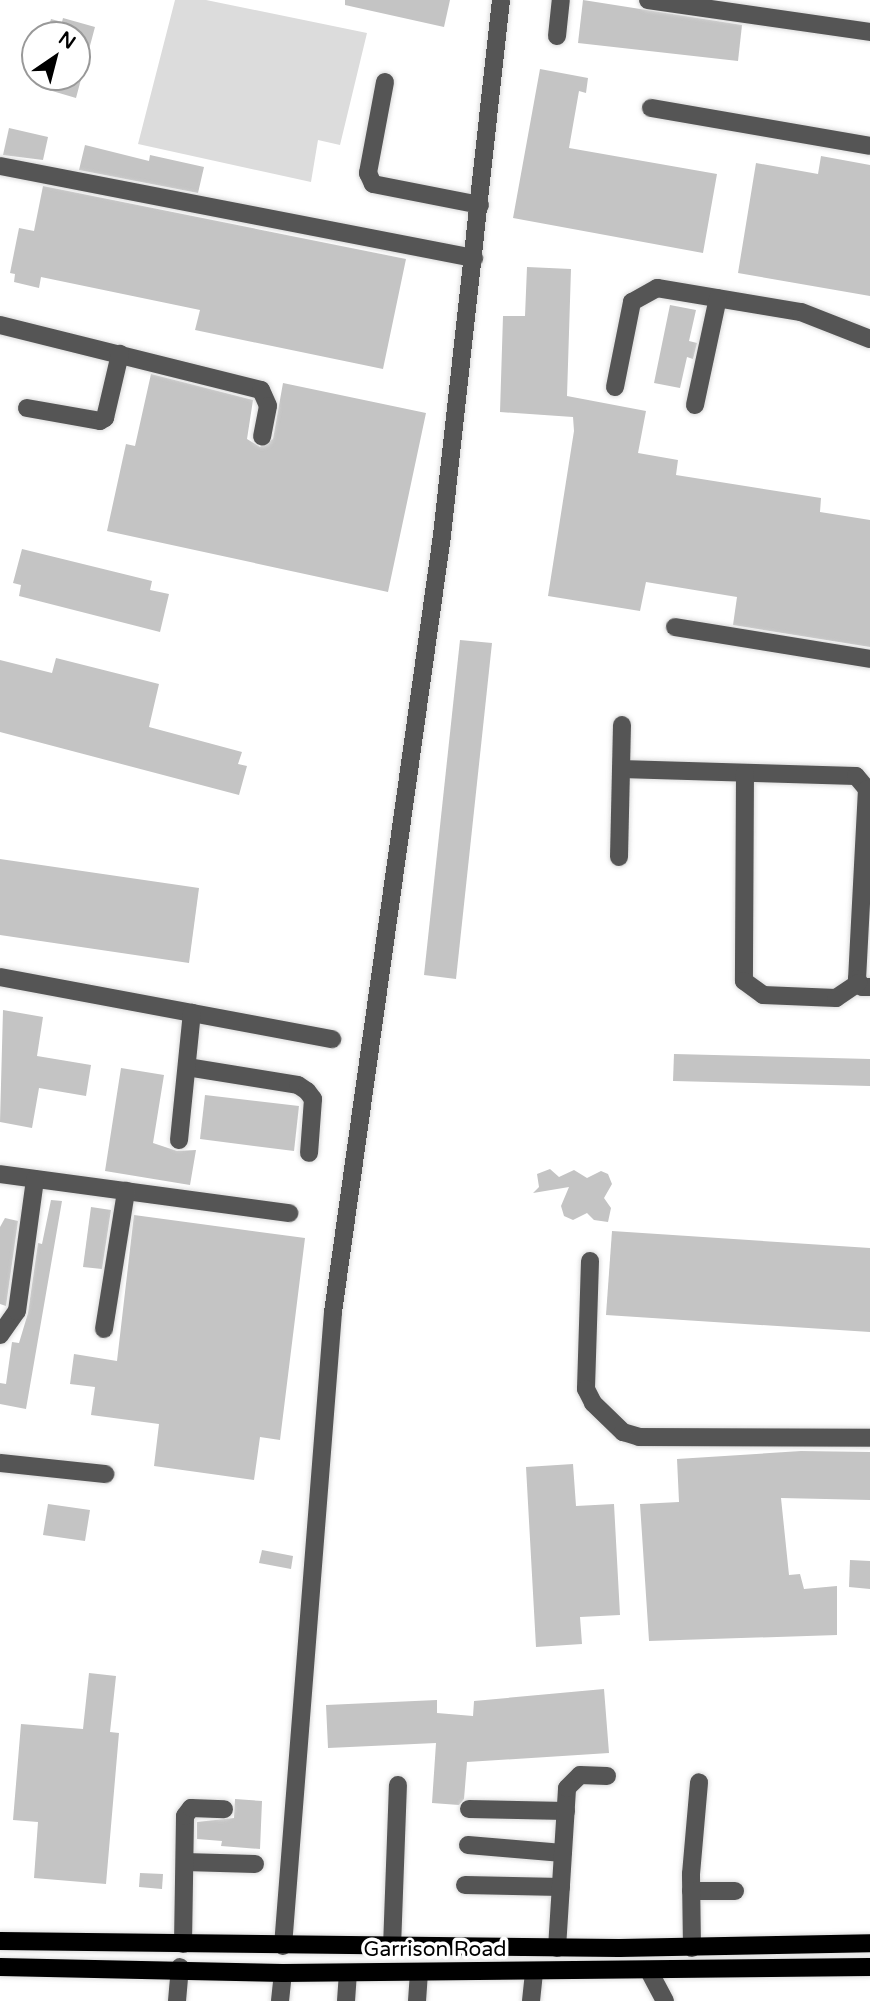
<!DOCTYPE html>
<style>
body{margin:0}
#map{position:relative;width:870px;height:2001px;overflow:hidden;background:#fff;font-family:"Varela Round",sans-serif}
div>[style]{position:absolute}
.green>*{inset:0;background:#dcdcdc}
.building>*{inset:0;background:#c4c4c4}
.roads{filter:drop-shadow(0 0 2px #dbdbdb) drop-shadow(0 0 2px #dbdbdb)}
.minor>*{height:18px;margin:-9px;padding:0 9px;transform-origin:9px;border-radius:9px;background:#555}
.major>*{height:18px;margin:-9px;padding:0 9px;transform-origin:9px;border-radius:9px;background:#000}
span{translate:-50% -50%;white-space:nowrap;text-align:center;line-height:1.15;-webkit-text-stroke:7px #fff;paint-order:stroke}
.street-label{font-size:21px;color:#000}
.north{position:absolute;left:21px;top:21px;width:70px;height:70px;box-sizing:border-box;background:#fff;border:2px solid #999;border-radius:50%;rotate:35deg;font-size:19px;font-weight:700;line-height:28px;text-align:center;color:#000}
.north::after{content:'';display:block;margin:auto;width:24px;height:32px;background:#000;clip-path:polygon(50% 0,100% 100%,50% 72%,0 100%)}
</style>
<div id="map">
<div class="green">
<i style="clip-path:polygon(175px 0,206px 0,367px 33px,340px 145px,318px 140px,311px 182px,138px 144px)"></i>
</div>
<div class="building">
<i style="clip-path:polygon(345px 0,450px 0,444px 27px,345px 5px)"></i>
<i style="clip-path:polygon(583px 0,742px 25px,738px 61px,578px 43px)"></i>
<i style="clip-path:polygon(63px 18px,95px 27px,76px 98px,42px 88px,45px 77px,77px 77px,77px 35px,46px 35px,51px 19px,62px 22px)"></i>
<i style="clip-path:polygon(540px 69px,588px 78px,586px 93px,579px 91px,569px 148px,717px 174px,703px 253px,513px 218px)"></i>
<i style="clip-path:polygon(9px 128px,48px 137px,43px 160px,3px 155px)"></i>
<i style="clip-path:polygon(85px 145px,149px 161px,150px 155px,204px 167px,198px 193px,79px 170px)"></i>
<i style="clip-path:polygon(821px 156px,870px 165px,870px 296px,738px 273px,756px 163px,818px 174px)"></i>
<i style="clip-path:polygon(43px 186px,406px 259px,383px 369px,195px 330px,200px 310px,41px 277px,39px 288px,14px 282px,15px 274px,10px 273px,19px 228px,34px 231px)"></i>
<i style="clip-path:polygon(527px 267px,571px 269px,567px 396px,646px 411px,638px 453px,678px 460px,676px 475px,821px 498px,820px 512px,870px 520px,870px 647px,733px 625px,737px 597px,646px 582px,640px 611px,548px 596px,574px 431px,573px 417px,500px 412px,503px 316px,525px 316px)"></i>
<i style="clip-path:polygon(670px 305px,696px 310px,689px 341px,697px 343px,693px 359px,687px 357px,680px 388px,654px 383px)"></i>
<i style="clip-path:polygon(151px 374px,253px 400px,247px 439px,260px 447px,273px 439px,283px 383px,426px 413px,388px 592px,107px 531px,126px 444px,135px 446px)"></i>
<i style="clip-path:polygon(22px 549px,152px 581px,150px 590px,169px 594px,160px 632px,19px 596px,21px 585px,13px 583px)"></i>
<i style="clip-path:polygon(460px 640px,492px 643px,456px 979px,424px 975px)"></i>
<i style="clip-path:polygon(56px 658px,159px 684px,149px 727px,242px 752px,238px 764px,247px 766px,239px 795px,0 732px,0 660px,52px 673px)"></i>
<i style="clip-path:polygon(0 859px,199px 888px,189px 963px,0 935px)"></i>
<i style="clip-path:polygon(3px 1010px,43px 1017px,37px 1056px,91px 1065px,86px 1096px,39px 1088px,32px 1128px,0 1122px)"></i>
<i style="clip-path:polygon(674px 1054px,870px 1059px,870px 1086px,673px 1081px)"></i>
<i style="clip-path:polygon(121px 1068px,164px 1075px,153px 1143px,177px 1151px,196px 1150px,190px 1185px,105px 1171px)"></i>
<i style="clip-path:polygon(205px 1095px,299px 1106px,294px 1151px,200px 1139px)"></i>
<i style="clip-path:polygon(550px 1169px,559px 1177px,574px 1170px,587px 1178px,601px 1171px,608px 1174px,612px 1184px,604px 1198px,611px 1208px,608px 1222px,594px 1220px,587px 1213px,573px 1220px,564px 1216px,561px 1206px,569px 1187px,533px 1193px,539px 1187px,537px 1174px)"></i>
<i style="clip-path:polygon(51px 1200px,62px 1201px,26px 1409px,0 1404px,0 1383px,6px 1384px,12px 1342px,19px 1343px,28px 1313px,38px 1243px,42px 1244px)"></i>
<i style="clip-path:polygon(91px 1207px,111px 1210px,102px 1269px,83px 1267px)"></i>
<i style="clip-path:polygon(134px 1215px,305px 1238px,280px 1440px,260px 1437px,254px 1480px,154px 1466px,159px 1424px,91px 1415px,95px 1387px,70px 1384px,74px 1354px,117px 1361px)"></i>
<i style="clip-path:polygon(5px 1218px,18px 1221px,6px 1306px,0 1304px,0 1227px)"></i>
<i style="clip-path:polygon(612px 1231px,870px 1248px,870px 1332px,606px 1315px)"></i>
<i style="clip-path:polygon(801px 1451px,870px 1452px,870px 1500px,781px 1498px,789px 1575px,800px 1574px,804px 1589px,837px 1586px,837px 1635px,649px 1641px,640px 1504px,679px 1502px,677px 1459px)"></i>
<i style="clip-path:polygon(573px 1464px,576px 1506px,614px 1504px,620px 1615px,580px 1617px,582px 1644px,536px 1647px,526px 1467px)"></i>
<i style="clip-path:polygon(48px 1504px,90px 1510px,85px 1541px,43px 1535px)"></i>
<i style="clip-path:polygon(262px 1550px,293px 1556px,291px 1569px,259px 1563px)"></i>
<i style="clip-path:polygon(850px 1560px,870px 1561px,870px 1589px,849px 1587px)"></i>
<i style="clip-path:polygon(89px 1673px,116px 1676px,110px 1732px,119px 1733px,106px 1884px,34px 1878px,38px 1822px,13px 1820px,21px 1724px,83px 1729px)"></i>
<i style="clip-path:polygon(604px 1689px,609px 1753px,467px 1762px,464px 1799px,459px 1805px,432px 1803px,436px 1743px,328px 1748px,326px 1705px,437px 1700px,437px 1713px,473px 1716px,474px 1701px)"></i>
<i style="clip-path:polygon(235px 1799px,262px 1801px,260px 1849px,221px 1846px,222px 1841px,197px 1839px,197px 1822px,234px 1818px)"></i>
<i style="clip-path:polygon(140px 1873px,163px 1874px,162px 1889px,139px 1887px)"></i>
</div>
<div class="roads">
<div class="minor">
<i style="left:648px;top:0;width:224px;rotate:8.2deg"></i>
<i style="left:557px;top:36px;width:36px;rotate:-84deg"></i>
<i style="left:385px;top:82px;width:93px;rotate:100.6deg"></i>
<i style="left:368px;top:173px;width:12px;rotate:66deg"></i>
<i style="left:373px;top:184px;width:109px;rotate:11.1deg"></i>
<i style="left:651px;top:108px;width:222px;rotate:9.8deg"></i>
<i style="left:0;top:166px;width:483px;rotate:11deg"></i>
<i style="left:0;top:325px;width:269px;rotate:14deg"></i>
<i style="left:261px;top:390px;width:17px;rotate:66deg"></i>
<i style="left:268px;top:406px;width:31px;rotate:101deg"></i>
<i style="left:615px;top:387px;width:87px;rotate:-78.7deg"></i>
<i style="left:632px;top:302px;width:29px;rotate:-29deg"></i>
<i style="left:657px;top:288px;width:146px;rotate:9.5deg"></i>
<i style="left:801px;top:312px;width:74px;rotate:21.4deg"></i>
<i style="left:695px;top:405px;width:109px;rotate:-77.9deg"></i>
<i style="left:27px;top:408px;width:74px;rotate:10.1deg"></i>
<i style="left:100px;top:421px;width:6px;rotate:-31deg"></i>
<i style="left:105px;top:418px;width:66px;rotate:-76.8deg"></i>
<i style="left:675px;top:627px;width:198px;rotate:9.3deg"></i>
<i style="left:621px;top:769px;width:235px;rotate:1.7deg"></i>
<i style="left:856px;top:776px;width:17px;rotate:50deg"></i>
<i style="left:867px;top:789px;width:190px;rotate:93deg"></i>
<i style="left:857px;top:979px;width:9px;rotate:58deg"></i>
<i style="left:862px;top:987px;width:8px"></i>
<i style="left:745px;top:773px;width:208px;rotate:90.3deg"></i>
<i style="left:744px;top:981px;width:24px;rotate:36deg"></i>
<i style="left:763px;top:995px;width:73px;rotate:2.4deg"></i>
<i style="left:836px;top:998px;width:27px;rotate:-34deg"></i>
<i style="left:619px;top:857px;width:132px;rotate:-88.7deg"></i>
<i style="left:0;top:977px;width:338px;rotate:10.6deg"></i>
<i style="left:187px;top:1067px;width:112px;rotate:9.2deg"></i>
<i style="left:298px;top:1085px;width:11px;rotate:34deg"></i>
<i style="left:307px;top:1091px;width:10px;rotate:53deg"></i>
<i style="left:313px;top:1099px;width:54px;rotate:94.2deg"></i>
<i style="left:179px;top:1140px;width:128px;rotate:-84.2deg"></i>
<i style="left:0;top:1174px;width:292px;rotate:7.7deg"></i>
<i style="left:590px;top:1261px;width:128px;rotate:91.8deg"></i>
<i style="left:586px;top:1389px;width:16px;rotate:63deg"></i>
<i style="left:593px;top:1403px;width:42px;rotate:44deg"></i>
<i style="left:623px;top:1432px;width:17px;rotate:17deg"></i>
<i style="left:639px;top:1437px;width:231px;rotate:0.2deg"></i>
<i style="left:104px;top:1329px;width:140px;rotate:-80.9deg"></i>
<i style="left:0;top:1335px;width:29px;rotate:-55deg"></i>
<i style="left:17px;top:1311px;width:133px;rotate:-82.2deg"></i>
<i style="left:0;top:1463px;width:106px;rotate:6deg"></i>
<i style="left:469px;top:1809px;width:97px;rotate:1.2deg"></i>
<i style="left:468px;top:1845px;width:95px;rotate:4.8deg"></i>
<i style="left:185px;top:1862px;width:70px;rotate:1.6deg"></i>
<i style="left:465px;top:1885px;width:96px;rotate:1.2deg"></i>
<i style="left:691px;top:1891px;width:44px"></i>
<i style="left:183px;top:1944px;width:128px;rotate:-89.1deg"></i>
<i style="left:185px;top:1816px;width:10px;rotate:-53deg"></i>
<i style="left:191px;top:1808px;width:33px;rotate:2deg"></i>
<i style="left:283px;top:1946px;width:636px;rotate:-85.49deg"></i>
<i style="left:333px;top:1312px;width:785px;rotate:-82.01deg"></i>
<i style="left:442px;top:535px;width:538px;rotate:-83.71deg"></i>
<i style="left:392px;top:1947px;width:162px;rotate:-87.9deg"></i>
<i style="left:557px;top:1948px;width:160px;rotate:-86.4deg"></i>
<i style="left:567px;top:1788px;width:18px;rotate:-45deg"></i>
<i style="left:580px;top:1775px;width:27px;rotate:2deg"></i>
<i style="left:692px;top:1948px;width:74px;rotate:-90.8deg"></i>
<i style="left:691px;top:1874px;width:92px;rotate:-85deg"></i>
<i style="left:649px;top:1971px;width:34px;rotate:62deg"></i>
<i style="left:177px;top:2001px;width:34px;rotate:-85deg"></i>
<i style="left:280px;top:2001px;width:28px;rotate:-84deg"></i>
<i style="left:346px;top:2001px;width:28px;rotate:-86deg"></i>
<i style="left:417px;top:2001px;width:28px;rotate:-86deg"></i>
<i style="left:531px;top:2001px;width:29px;rotate:-84deg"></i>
</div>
<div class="major">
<i style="left:0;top:1941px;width:619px;rotate:0.65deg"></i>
<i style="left:619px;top:1948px;width:251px;rotate:-1.1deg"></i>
<i style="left:0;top:1967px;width:283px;rotate:1.2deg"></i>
<i style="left:283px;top:1973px;width:587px;rotate:-0.59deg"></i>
</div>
</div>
<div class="street-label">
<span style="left:435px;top:1950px">Garrison Road</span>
</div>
<div class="north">N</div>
</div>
